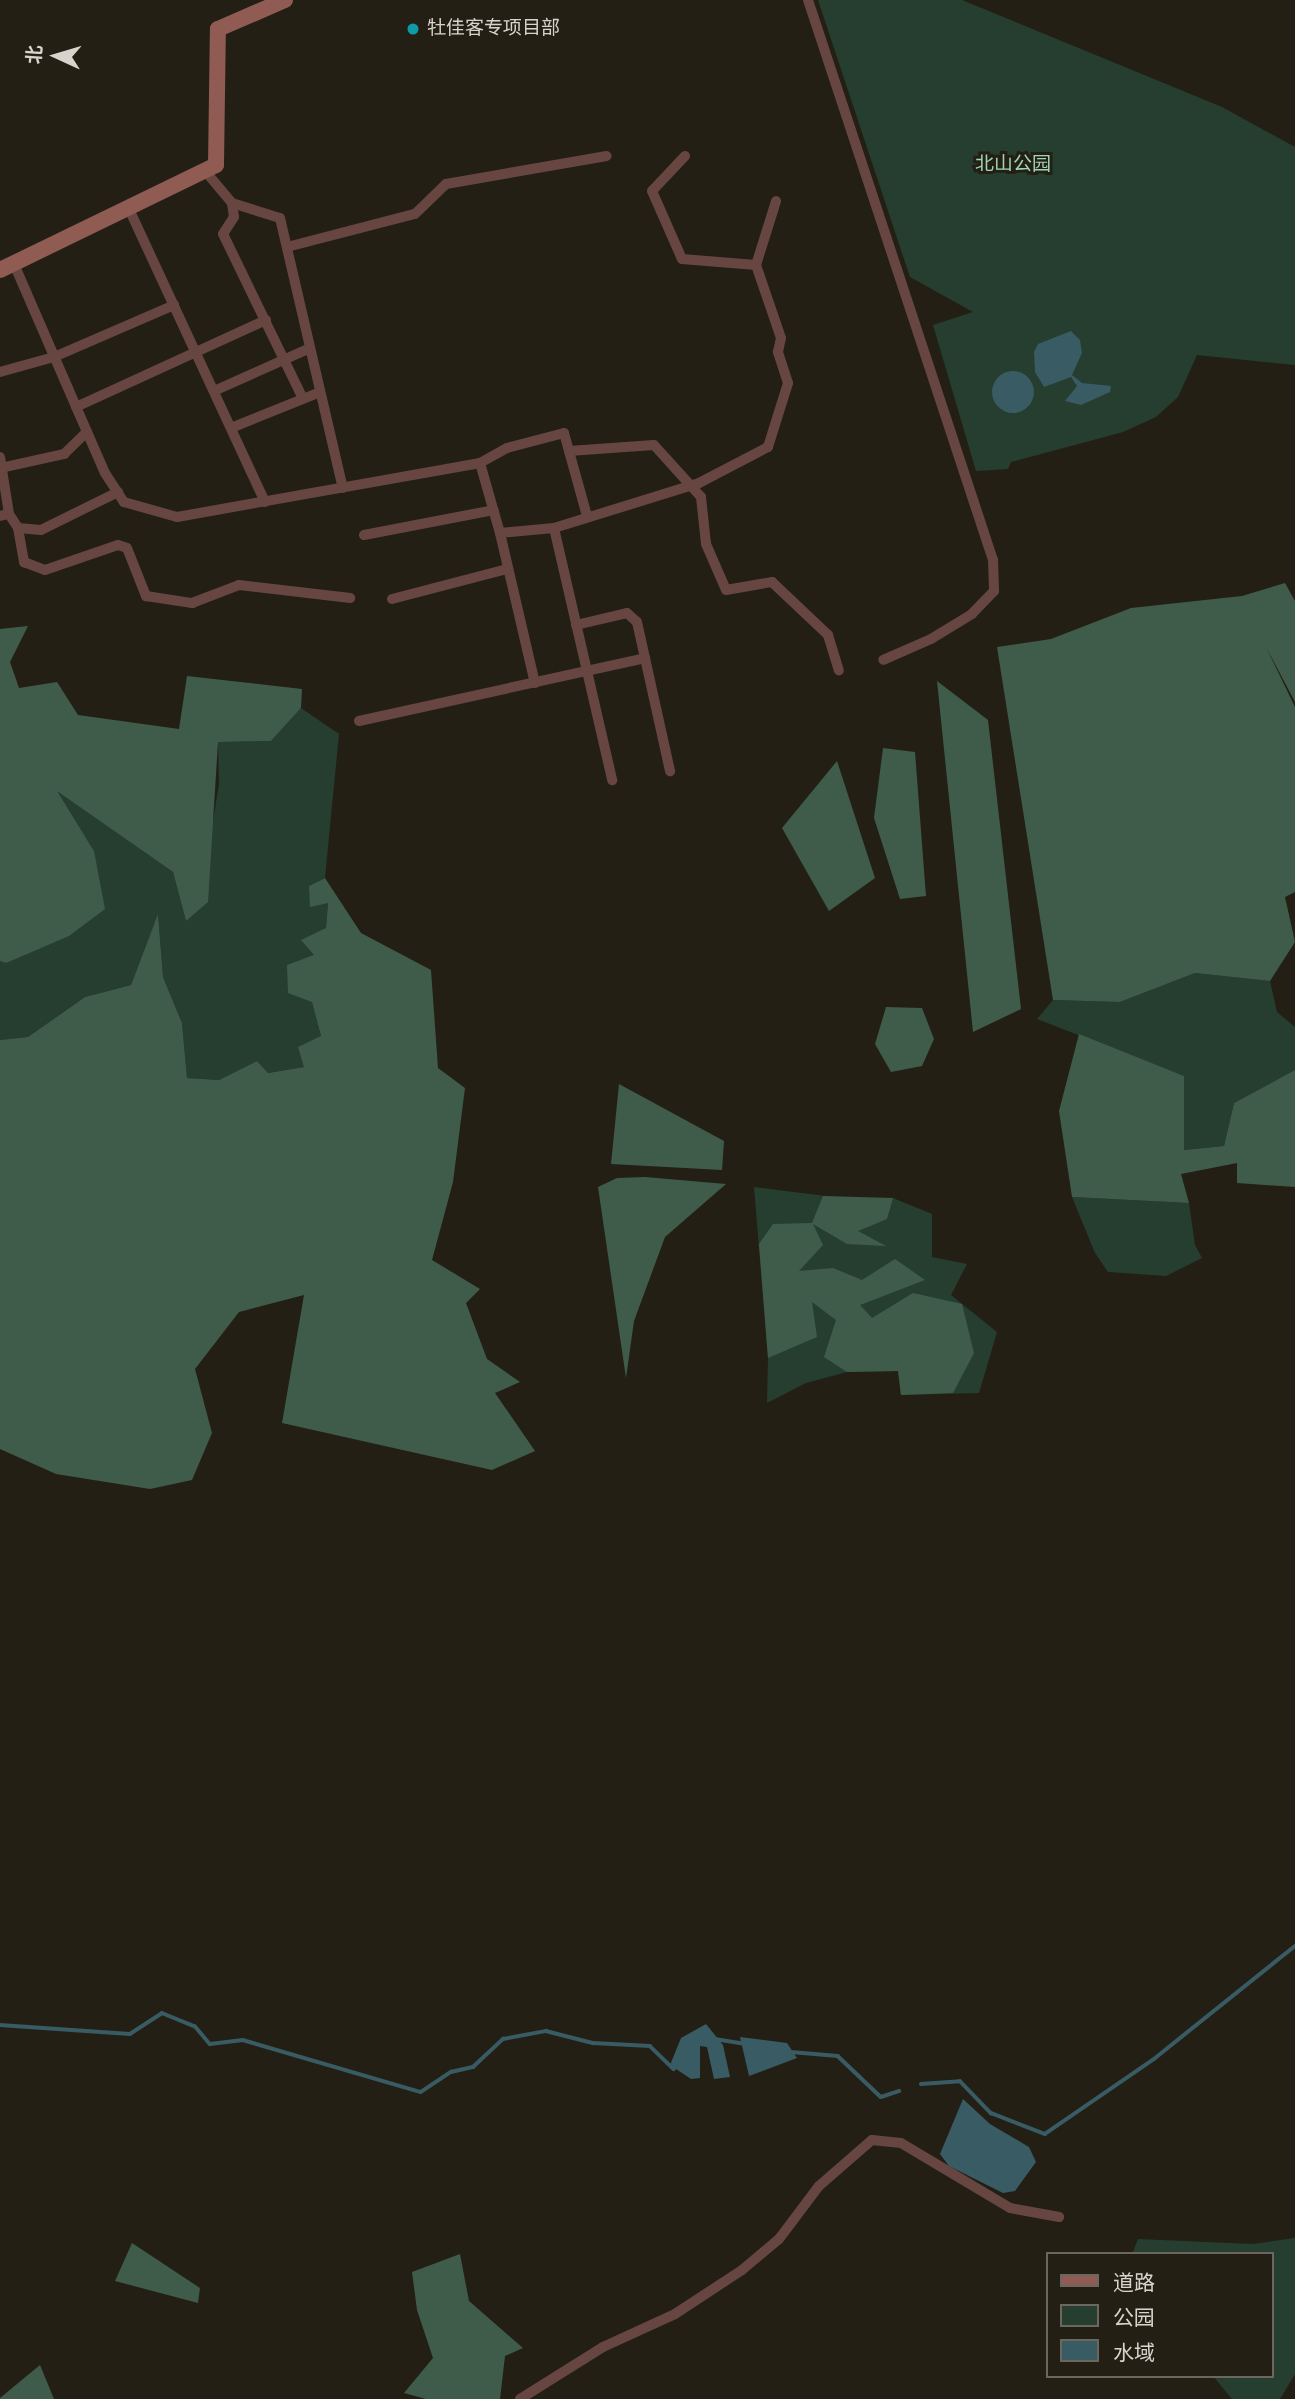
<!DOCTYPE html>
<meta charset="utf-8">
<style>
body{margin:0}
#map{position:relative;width:1295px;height:2399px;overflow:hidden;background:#231f14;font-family:"Varela Round","Noto Sans SC",sans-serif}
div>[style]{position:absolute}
.green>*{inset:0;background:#263e30}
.forest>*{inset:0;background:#3f5c4b}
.water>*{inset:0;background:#385b64}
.round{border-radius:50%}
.stream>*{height:3.5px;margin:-1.75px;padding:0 1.75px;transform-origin:1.75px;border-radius:1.75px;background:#385b64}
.street>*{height:10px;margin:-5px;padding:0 5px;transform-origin:5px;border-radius:5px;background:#674641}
.secondary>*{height:16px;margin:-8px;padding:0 8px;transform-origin:8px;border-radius:8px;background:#8f5b53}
.dots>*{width:19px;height:19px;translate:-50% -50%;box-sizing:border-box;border:4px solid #231f14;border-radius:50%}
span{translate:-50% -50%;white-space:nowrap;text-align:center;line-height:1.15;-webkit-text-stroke:6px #231f14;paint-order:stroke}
.poi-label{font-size:19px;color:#d6d4cc}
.left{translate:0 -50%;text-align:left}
.park-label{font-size:19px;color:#9ed5b4}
.legend{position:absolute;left:1046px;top:2252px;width:228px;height:126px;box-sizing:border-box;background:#231f14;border:2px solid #6b675e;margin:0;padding:9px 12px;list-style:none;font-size:21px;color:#d6d4cc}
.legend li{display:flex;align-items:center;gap:14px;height:35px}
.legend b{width:35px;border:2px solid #6b675e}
.north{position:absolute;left:21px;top:21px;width:70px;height:70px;-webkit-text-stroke:5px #231f14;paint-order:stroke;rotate:274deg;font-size:19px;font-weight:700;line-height:28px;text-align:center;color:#d6d4cc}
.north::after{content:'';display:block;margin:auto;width:24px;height:32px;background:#d6d4cc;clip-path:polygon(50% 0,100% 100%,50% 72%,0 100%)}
</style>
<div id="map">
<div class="green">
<i style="clip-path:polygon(818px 0,962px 0,1222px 107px,1295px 147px,1295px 365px,1197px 355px,1178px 397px,1156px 417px,1123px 432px,1011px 462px,1008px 469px,976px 471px,933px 325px,973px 312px,910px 277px)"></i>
<i style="clip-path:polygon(301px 708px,339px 734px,325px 878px,309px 886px,328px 903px,326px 928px,314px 955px,312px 1002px,321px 1036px,304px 1067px,268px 1073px,257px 1061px,219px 1080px,187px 1078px,182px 1023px,163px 977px,158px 915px,131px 985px,85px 997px,28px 1037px,0 1040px,0 961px,7px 963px,94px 851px,55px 789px,173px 872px,186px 921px,210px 839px,219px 784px,218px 742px,271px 741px)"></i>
<i style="clip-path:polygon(1195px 973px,1270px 981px,1277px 1012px,1295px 1027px,1295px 1070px,1234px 1103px,1224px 1146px,1184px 1150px,1184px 1076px,1037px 1019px,1053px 1000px,1120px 1002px)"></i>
<i style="clip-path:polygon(754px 1187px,857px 1200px,893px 1198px,932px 1214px,932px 1257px,967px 1264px,951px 1295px,997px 1332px,979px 1393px,901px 1395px,898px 1371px,847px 1372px,806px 1383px,767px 1403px,768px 1358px)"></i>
<i style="clip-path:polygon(1072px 1197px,1189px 1203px,1195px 1245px,1202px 1258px,1166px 1276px,1108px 1272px,1095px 1253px)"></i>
<i style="clip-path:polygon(1295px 2238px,1295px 2374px,1280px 2399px,1232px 2399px,1213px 2376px,1272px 2376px,1272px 2254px,1132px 2254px,1138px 2239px,1253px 2244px)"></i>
</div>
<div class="forest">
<i style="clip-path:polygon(1285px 583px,1295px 601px,1295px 702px,1266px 647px,1295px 707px,1295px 892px,1285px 897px,1295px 942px,1270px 981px,1195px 973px,1120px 1002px,1053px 1000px,997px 647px,1051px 639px,1131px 608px,1242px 596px)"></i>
<i style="clip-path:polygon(28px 626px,10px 662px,19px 688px,57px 682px,78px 715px,179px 729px,187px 676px,302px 689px,301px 708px,271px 741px,218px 742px,208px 902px,186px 921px,173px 872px,57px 791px,94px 851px,105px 909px,69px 936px,6px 963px,0 961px,0 629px)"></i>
<i style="clip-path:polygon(937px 681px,988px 720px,1021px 1009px,973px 1032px)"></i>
<i style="clip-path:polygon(883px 748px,915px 752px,926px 896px,900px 899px,874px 818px)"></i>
<i style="clip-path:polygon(837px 761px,875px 878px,829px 911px,782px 828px)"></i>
<i style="clip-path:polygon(325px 878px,361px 933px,431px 970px,438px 1068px,465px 1088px,453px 1182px,432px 1260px,480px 1289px,466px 1303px,487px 1359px,520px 1382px,495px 1393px,535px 1451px,492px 1470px,282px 1423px,304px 1295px,239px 1312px,195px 1369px,212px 1433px,192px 1480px,150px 1489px,56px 1474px,0 1449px,0 1040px,28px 1037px,85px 997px,131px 985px,158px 914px,163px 977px,182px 1023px,187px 1078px,219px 1080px,257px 1061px,268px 1073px,304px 1067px,298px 1047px,321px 1036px,312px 1002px,288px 993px,287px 965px,314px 955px,301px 940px,326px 928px,328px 903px,310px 907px,309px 886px)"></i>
<i style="clip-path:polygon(886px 1007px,922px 1008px,934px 1039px,922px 1066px,891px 1072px,875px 1044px)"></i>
<i style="clip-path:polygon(1079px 1034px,1184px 1076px,1184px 1150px,1224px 1146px,1234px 1103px,1295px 1070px,1295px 1187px,1237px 1183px,1237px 1163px,1181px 1174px,1189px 1203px,1072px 1197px,1059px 1111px)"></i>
<i style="clip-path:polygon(619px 1084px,724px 1141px,722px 1170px,611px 1164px)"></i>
<i style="clip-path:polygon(645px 1177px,726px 1184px,665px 1237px,634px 1321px,626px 1378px,598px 1187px,617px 1178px)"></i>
<i style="clip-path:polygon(823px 1196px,893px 1198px,887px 1219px,858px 1231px,886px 1246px,847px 1244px,813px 1224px,823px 1245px,799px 1271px,833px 1268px,862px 1280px,895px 1259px,925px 1280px,860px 1305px,872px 1318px,913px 1293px,962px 1304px,974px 1353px,953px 1393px,901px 1395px,898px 1371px,847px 1372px,824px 1357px,836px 1320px,812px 1302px,817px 1337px,768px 1358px,759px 1244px,773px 1224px,812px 1223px)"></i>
<i style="clip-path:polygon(132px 2243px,200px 2288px,198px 2303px,115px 2281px)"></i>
<i style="clip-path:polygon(460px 2254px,469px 2301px,523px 2348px,505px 2356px,500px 2399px,426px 2399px,404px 2393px,433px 2358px,417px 2310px,412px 2272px)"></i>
<i style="clip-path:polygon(40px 2365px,54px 2399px,0 2399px,0 2398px)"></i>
</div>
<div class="water">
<i style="clip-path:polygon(1071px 331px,1080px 340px,1082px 353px,1072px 375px,1082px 383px,1111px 386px,1110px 392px,1081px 405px,1065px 401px,1077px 386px,1071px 377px,1044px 387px,1035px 372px,1034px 352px,1038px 344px)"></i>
<i class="round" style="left:992px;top:371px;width:42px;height:42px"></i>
<i style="clip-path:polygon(706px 2024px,723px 2045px,730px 2077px,714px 2079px,707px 2047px,700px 2046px,700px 2078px,691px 2079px,670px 2065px,681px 2038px)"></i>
<i style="clip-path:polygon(740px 2037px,787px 2043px,797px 2058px,749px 2076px)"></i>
<i style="clip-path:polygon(963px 2099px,990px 2124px,1029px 2147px,1036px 2162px,1015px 2191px,1003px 2193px,949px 2166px,940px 2154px)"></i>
</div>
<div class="stream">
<i style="left:0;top:2025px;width:130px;rotate:4deg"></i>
<i style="left:130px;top:2034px;width:38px;rotate:-33deg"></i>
<i style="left:162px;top:2013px;width:35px;rotate:22deg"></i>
<i style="left:195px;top:2026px;width:23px;rotate:50deg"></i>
<i style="left:210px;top:2044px;width:33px;rotate:-7deg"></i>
<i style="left:243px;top:2040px;width:185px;rotate:16.3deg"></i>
<i style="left:421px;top:2092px;width:36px;rotate:-34deg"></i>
<i style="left:451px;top:2072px;width:23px;rotate:-13deg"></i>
<i style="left:473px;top:2067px;width:41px;rotate:-43deg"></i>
<i style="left:503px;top:2039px;width:44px;rotate:-10.5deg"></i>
<i style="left:546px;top:2031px;width:49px;rotate:14.3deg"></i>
<i style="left:593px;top:2043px;width:57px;rotate:3deg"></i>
<i style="left:650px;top:2046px;width:33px;rotate:44deg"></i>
<i style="left:674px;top:2069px;width:4px;rotate:-63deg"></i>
<i style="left:715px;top:2039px;width:31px;rotate:9deg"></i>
<i style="left:791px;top:2052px;width:47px;rotate:4.9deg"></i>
<i style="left:838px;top:2056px;width:59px;rotate:43.6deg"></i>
<i style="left:881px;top:2097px;width:19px;rotate:-18deg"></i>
<i style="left:921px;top:2084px;width:39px;rotate:-4deg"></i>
<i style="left:960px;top:2081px;width:45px;rotate:45.9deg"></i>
<i style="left:991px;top:2113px;width:58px;rotate:21.3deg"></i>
<i style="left:1045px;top:2134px;width:132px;rotate:-34.5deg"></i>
<i style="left:1154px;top:2059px;width:181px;rotate:-38.7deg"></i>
</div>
<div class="street">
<i style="left:808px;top:0;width:590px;rotate:71.72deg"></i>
<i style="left:993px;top:560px;width:31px;rotate:88deg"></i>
<i style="left:994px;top:591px;width:32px;rotate:134deg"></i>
<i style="left:972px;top:614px;width:48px;rotate:148.6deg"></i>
<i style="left:931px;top:639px;width:52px;rotate:156.4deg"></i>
<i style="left:685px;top:156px;width:48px;rotate:133.3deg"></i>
<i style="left:652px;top:191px;width:74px;rotate:66.2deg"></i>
<i style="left:682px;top:259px;width:74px;rotate:4.6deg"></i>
<i style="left:206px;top:172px;width:40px;rotate:50deg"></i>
<i style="left:232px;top:203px;width:50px;rotate:17.4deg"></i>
<i style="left:280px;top:218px;width:277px;rotate:76.9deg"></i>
<i style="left:232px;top:203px;width:14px;rotate:82deg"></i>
<i style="left:234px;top:217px;width:20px;rotate:123deg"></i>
<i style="left:223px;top:234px;width:183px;rotate:64.1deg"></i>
<i style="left:129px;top:209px;width:323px;rotate:65.1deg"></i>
<i style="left:287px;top:247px;width:132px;rotate:-14.5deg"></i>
<i style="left:415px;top:214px;width:43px;rotate:-44.1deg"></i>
<i style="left:446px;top:184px;width:163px;rotate:-9.9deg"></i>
<i style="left:14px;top:264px;width:228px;rotate:66.5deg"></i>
<i style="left:105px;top:473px;width:35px;rotate:57deg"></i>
<i style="left:124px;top:502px;width:55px;rotate:15.8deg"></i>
<i style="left:177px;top:517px;width:308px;rotate:-10.1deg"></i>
<i style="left:480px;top:463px;width:73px;rotate:74.1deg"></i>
<i style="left:500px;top:533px;width:54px;rotate:-5.3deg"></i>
<i style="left:554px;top:528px;width:259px;rotate:77deg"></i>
<i style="left:0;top:372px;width:56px;rotate:-15.5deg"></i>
<i style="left:54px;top:357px;width:131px;rotate:-23.4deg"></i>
<i style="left:214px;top:391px;width:105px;rotate:-24.1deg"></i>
<i style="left:76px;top:407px;width:209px;rotate:-24.6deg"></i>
<i style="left:231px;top:428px;width:96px;rotate:-22deg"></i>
<i style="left:569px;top:451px;width:85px;rotate:-4deg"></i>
<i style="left:654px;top:445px;width:70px;rotate:47.9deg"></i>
<i style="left:701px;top:497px;width:47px;rotate:83.9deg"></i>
<i style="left:706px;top:544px;width:50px;rotate:66.5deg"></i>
<i style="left:726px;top:590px;width:47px;rotate:-9.9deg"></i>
<i style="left:772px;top:582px;width:77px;rotate:43.4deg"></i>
<i style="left:828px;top:635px;width:37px;rotate:73deg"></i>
<i style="left:0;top:457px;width:58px;rotate:81deg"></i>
<i style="left:480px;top:463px;width:31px;rotate:-29deg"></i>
<i style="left:507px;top:448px;width:59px;rotate:-14.7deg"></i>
<i style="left:564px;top:433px;width:86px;rotate:74.5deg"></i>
<i style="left:0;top:468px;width:66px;rotate:-12.3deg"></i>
<i style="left:64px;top:454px;width:32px;rotate:-44deg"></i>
<i style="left:0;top:516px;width:9px;rotate:-13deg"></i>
<i style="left:9px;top:514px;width:17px;rotate:57deg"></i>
<i style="left:18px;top:528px;width:23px;rotate:5deg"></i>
<i style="left:41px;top:530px;width:86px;rotate:-26.3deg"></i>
<i style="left:18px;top:528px;width:35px;rotate:80deg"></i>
<i style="left:24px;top:562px;width:22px;rotate:21deg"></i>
<i style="left:45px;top:570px;width:77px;rotate:-18.9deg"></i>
<i style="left:118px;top:545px;width:9px;rotate:18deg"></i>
<i style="left:127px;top:548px;width:52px;rotate:68.4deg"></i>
<i style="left:146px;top:596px;width:47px;rotate:8.7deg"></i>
<i style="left:192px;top:603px;width:50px;rotate:-21deg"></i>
<i style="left:239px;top:585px;width:112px;rotate:6.7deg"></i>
<i style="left:554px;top:528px;width:152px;rotate:-17.2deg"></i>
<i style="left:699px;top:483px;width:78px;rotate:-27.6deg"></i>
<i style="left:768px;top:447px;width:67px;rotate:-72.6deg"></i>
<i style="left:788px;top:383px;width:33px;rotate:-108deg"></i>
<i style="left:778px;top:352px;width:14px;rotate:-78deg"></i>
<i style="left:781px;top:338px;width:77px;rotate:-108.9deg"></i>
<i style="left:756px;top:265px;width:67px;rotate:-72.6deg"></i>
<i style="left:500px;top:533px;width:154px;rotate:76.9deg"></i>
<i style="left:364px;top:535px;width:132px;rotate:-10.9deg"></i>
<i style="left:392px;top:599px;width:119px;rotate:-14.6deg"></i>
<i style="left:576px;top:625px;width:52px;rotate:-13.2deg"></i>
<i style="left:627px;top:613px;width:13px;rotate:42deg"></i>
<i style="left:637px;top:622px;width:153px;rotate:77.5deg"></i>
<i style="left:359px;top:721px;width:293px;rotate:-12.4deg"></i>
<i style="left:520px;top:2399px;width:98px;rotate:-32.1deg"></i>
<i style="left:603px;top:2347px;width:79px;rotate:-24.6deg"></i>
<i style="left:675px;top:2314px;width:80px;rotate:-33.3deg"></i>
<i style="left:742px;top:2270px;width:48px;rotate:-40deg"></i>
<i style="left:779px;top:2239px;width:66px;rotate:-53deg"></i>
<i style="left:819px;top:2186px;width:70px;rotate:-41deg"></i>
<i style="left:872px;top:2140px;width:29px;rotate:6deg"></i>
<i style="left:901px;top:2143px;width:127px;rotate:30.8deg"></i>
<i style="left:1010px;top:2208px;width:50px;rotate:10.4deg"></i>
</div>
<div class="secondary">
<i style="left:0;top:270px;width:240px;rotate:-25.9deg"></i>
<i style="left:216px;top:165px;width:136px;rotate:-89.2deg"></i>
<i style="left:218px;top:29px;width:73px;rotate:-23.4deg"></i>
</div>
<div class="dots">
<i style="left:413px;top:29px;background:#0f9aa8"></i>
</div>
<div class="poi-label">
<span class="left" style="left:427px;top:29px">牡佳客专项目部</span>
</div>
<div class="park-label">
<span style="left:1013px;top:165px">北山公园</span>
</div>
<ul class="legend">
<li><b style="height:9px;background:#8f5b53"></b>道路</li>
<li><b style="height:19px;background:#263e30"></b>公园</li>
<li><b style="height:19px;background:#385b64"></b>水域</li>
</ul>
<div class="north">北</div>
</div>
